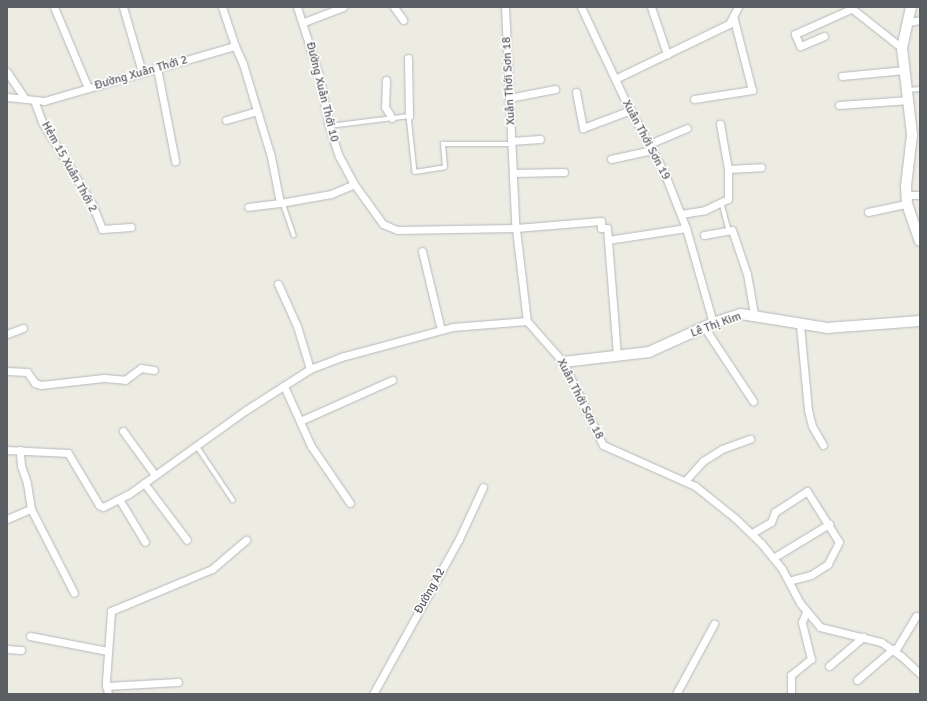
<!DOCTYPE html>
<meta charset="utf-8">
<style>
body{margin:0}
#map{position:relative;width:927px;height:701px;overflow:hidden;background:#edece3;font-family:Signika,sans-serif}
div>[style]{position:absolute}
.roads{filter:drop-shadow(0 0 1px #b5b8bc) drop-shadow(0 0 1px #b5b8bc)}
.lane>*{height:3.5px;margin:-1.75px;padding:0 1.75px;transform-origin:1.75px;border-radius:1.75px;background:#fff}
.street>*{height:7px;margin:-3.5px;padding:0 3.5px;transform-origin:3.5px;border-radius:3.5px;background:#fff}
.secondary>*{height:10px;margin:-5px;padding:0 5px;transform-origin:5px;border-radius:5px;background:#fff}
span{translate:-50% -50%;white-space:nowrap;text-align:center;line-height:1.15;-webkit-text-stroke:3.5px #fff;paint-order:stroke}
.street-label{font-size:12px;color:#5b5e63}
.frame{position:absolute;inset:0;border:8px solid #5b5e63;pointer-events:none}
</style>
<div id="map">
<div class="roads">
<div class="lane">
<i style="left:909px;top:90px;width:11px;rotate:-5deg"></i>
<i style="left:329px;top:126px;width:81px;rotate:-7.1deg"></i>
<i style="left:409px;top:116px;width:56px;rotate:83.9deg"></i>
<i style="left:415px;top:172px;width:30px;rotate:-9deg"></i>
<i style="left:445px;top:167px;width:23px;rotate:-95deg"></i>
<i style="left:443px;top:144px;width:68px"></i>
<i style="left:283px;top:203px;width:34px;rotate:71deg"></i>
<i style="left:722px;top:204px;width:27px;rotate:75deg"></i>
<i style="left:197px;top:446px;width:65px;rotate:56.3deg"></i>
</div>
<div class="street">
<i style="left:54px;top:7px;width:88px;rotate:67.2deg"></i>
<i style="left:123px;top:7px;width:68px;rotate:73.7deg"></i>
<i style="left:297px;top:7px;width:71px;rotate:72.1deg"></i>
<i style="left:319px;top:75px;width:52px;rotate:78.9deg"></i>
<i style="left:329px;top:126px;width:32px;rotate:72deg"></i>
<i style="left:339px;top:156px;width:32px;rotate:62deg"></i>
<i style="left:354px;top:184px;width:49px;rotate:54.1deg"></i>
<i style="left:383px;top:224px;width:15px;rotate:23deg"></i>
<i style="left:397px;top:230px;width:119px;rotate:-1deg"></i>
<i style="left:516px;top:228px;width:85px;rotate:-4.7deg"></i>
<i style="left:601px;top:221px;width:7px;rotate:90deg"></i>
<i style="left:601px;top:228px;width:6px"></i>
<i style="left:607px;top:228px;width:128px;rotate:85.5deg"></i>
<i style="left:394px;top:7px;width:16px;rotate:55deg"></i>
<i style="left:505px;top:7px;width:214px;rotate:87.3deg"></i>
<i style="left:515px;top:221px;width:101px;rotate:83.2deg"></i>
<i style="left:527px;top:321px;width:55px;rotate:48.7deg"></i>
<i style="left:563px;top:362px;width:92px;rotate:64.3deg"></i>
<i style="left:603px;top:445px;width:101px;rotate:24deg"></i>
<i style="left:695px;top:486px;width:51px;rotate:38.7deg"></i>
<i style="left:735px;top:518px;width:36px;rotate:44deg"></i>
<i style="left:761px;top:543px;width:33px;rotate:51deg"></i>
<i style="left:782px;top:569px;width:38px;rotate:62deg"></i>
<i style="left:800px;top:603px;width:31px;rotate:50deg"></i>
<i style="left:820px;top:627px;width:63px;rotate:13.8deg"></i>
<i style="left:881px;top:642px;width:24px;rotate:35deg"></i>
<i style="left:901px;top:656px;width:26px;rotate:43deg"></i>
<i style="left:581px;top:7px;width:105px;rotate:64.7deg"></i>
<i style="left:626px;top:102px;width:80px;rotate:61.5deg"></i>
<i style="left:664px;top:172px;width:60px;rotate:68.6deg"></i>
<i style="left:686px;top:228px;width:99px;rotate:74.1deg"></i>
<i style="left:651px;top:7px;width:50px;rotate:71.2deg"></i>
<i style="left:850px;top:7px;width:66px;rotate:38.3deg"></i>
<i style="left:304px;top:22px;width:42px;rotate:-21deg"></i>
<i style="left:909px;top:22px;width:11px;rotate:-10deg"></i>
<i style="left:824px;top:36px;width:26px;rotate:157deg"></i>
<i style="left:800px;top:46px;width:13px;rotate:-113deg"></i>
<i style="left:795px;top:34px;width:61px;rotate:-24.1deg"></i>
<i style="left:235px;top:46px;width:20px;rotate:66deg"></i>
<i style="left:243px;top:64px;width:97px;rotate:73.2deg"></i>
<i style="left:271px;top:157px;width:47px;rotate:78.9deg"></i>
<i style="left:280px;top:203px;width:32px;rotate:173deg"></i>
<i style="left:408px;top:58px;width:58px;rotate:89deg"></i>
<i style="left:157px;top:68px;width:95px;rotate:79deg"></i>
<i style="left:7px;top:72px;width:32px;rotate:56deg"></i>
<i style="left:842px;top:76px;width:63px;rotate:-5.4deg"></i>
<i style="left:615px;top:79px;width:127px;rotate:-25.8deg"></i>
<i style="left:729px;top:24px;width:19px;rotate:-62deg"></i>
<i style="left:386px;top:80px;width:27px;rotate:92deg"></i>
<i style="left:385px;top:107px;width:13px;rotate:58deg"></i>
<i style="left:576px;top:92px;width:37px;rotate:79deg"></i>
<i style="left:583px;top:128px;width:51px;rotate:-20.6deg"></i>
<i style="left:7px;top:97px;width:37px;rotate:6deg"></i>
<i style="left:44px;top:101px;width:199px;rotate:-16.1deg"></i>
<i style="left:235px;top:46px;width:41px;rotate:-108.4deg"></i>
<i style="left:509px;top:98px;width:47px;rotate:-11.1deg"></i>
<i style="left:694px;top:99px;width:59px;rotate:-8.8deg"></i>
<i style="left:752px;top:90px;width:76px;rotate:-104.4deg"></i>
<i style="left:34px;top:100px;width:23px;rotate:70deg"></i>
<i style="left:42px;top:122px;width:96px;rotate:58.6deg"></i>
<i style="left:92px;top:204px;width:27px;rotate:68deg"></i>
<i style="left:102px;top:229px;width:29px;rotate:-4deg"></i>
<i style="left:839px;top:105px;width:70px;rotate:-4.1deg"></i>
<i style="left:226px;top:120px;width:32px;rotate:-16deg"></i>
<i style="left:511px;top:141px;width:29px;rotate:-4deg"></i>
<i style="left:649px;top:144px;width:41px;rotate:-22.8deg"></i>
<i style="left:611px;top:159px;width:42px;rotate:-12.4deg"></i>
<i style="left:728px;top:169px;width:33px;rotate:-3deg"></i>
<i style="left:513px;top:173px;width:51px;rotate:-1.1deg"></i>
<i style="left:907px;top:195px;width:13px"></i>
<i style="left:280px;top:203px;width:52px;rotate:-10deg"></i>
<i style="left:331px;top:194px;width:25px;rotate:-23deg"></i>
<i style="left:868px;top:212px;width:40px;rotate:-12deg"></i>
<i style="left:681px;top:214px;width:24px;rotate:-9deg"></i>
<i style="left:705px;top:210px;width:25px;rotate:-26deg"></i>
<i style="left:728px;top:199px;width:30px;rotate:-90deg"></i>
<i style="left:728px;top:169px;width:46px;rotate:-100.1deg"></i>
<i style="left:704px;top:235px;width:28px;rotate:-10deg"></i>
<i style="left:732px;top:230px;width:46px;rotate:71.2deg"></i>
<i style="left:747px;top:274px;width:41px;rotate:80.1deg"></i>
<i style="left:608px;top:240px;width:79px;rotate:-8.7deg"></i>
<i style="left:422px;top:251px;width:81px;rotate:76.5deg"></i>
<i style="left:278px;top:284px;width:46px;rotate:65.7deg"></i>
<i style="left:297px;top:326px;width:45px;rotate:73.2deg"></i>
<i style="left:800px;top:325px;width:85px;rotate:84.6deg"></i>
<i style="left:808px;top:410px;width:16px;rotate:76deg"></i>
<i style="left:812px;top:426px;width:22px;rotate:60deg"></i>
<i style="left:704px;top:327px;width:89px;rotate:56.5deg"></i>
<i style="left:7px;top:334px;width:17px;rotate:-21deg"></i>
<i style="left:7px;top:371px;width:20px;rotate:3deg"></i>
<i style="left:27px;top:372px;width:14px;rotate:54deg"></i>
<i style="left:35px;top:383px;width:6px;rotate:18deg"></i>
<i style="left:41px;top:385px;width:63px;rotate:-6.3deg"></i>
<i style="left:104px;top:378px;width:21px;rotate:5deg"></i>
<i style="left:125px;top:380px;width:20px;rotate:-37deg"></i>
<i style="left:141px;top:368px;width:13px;rotate:9deg"></i>
<i style="left:284px;top:386px;width:66px;rotate:65.8deg"></i>
<i style="left:311px;top:446px;width:69px;rotate:55.6deg"></i>
<i style="left:300px;top:421px;width:101px;rotate:-24deg"></i>
<i style="left:123px;top:431px;width:54px;rotate:54deg"></i>
<i style="left:7px;top:450px;width:61px;rotate:2.8deg"></i>
<i style="left:68px;top:453px;width:61px;rotate:59.2deg"></i>
<i style="left:99px;top:505px;width:4px;rotate:27deg"></i>
<i style="left:103px;top:507px;width:29px;rotate:-27deg"></i>
<i style="left:129px;top:494px;width:144px;rotate:-35.7deg"></i>
<i style="left:246px;top:410px;width:76px;rotate:-32.6deg"></i>
<i style="left:310px;top:369px;width:33px;rotate:-21deg"></i>
<i style="left:341px;top:357px;width:116px;rotate:-15deg"></i>
<i style="left:453px;top:327px;width:74px;rotate:-4.6deg"></i>
<i style="left:685px;top:481px;width:27px;rotate:-48deg"></i>
<i style="left:703px;top:461px;width:22px;rotate:-32deg"></i>
<i style="left:722px;top:449px;width:30px;rotate:-20deg"></i>
<i style="left:144px;top:483px;width:71px;rotate:53deg"></i>
<i style="left:119px;top:499px;width:50px;rotate:58.8deg"></i>
<i style="left:31px;top:509px;width:94px;rotate:62.9deg"></i>
<i style="left:7px;top:519px;width:26px;rotate:-23deg"></i>
<i style="left:31px;top:509px;width:26px;rotate:-99deg"></i>
<i style="left:27px;top:483px;width:18px;rotate:-109deg"></i>
<i style="left:21px;top:466px;width:16px;rotate:-94deg"></i>
<i style="left:752px;top:533px;width:22px;rotate:-30deg"></i>
<i style="left:771px;top:522px;width:11px;rotate:-68deg"></i>
<i style="left:775px;top:512px;width:38px;rotate:-33deg"></i>
<i style="left:807px;top:491px;width:60px;rotate:57.9deg"></i>
<i style="left:839px;top:542px;width:25px;rotate:117deg"></i>
<i style="left:828px;top:564px;width:20px;rotate:147deg"></i>
<i style="left:811px;top:575px;width:23px;rotate:165deg"></i>
<i style="left:773px;top:558px;width:66px;rotate:-31.3deg"></i>
<i style="left:30px;top:636px;width:79px;rotate:10.9deg"></i>
<i style="left:7px;top:649px;width:14px;rotate:4deg"></i>
<i style="left:895px;top:651px;width:41px;rotate:-59deg"></i>
<i style="left:829px;top:666px;width:45px;rotate:-40.5deg"></i>
<i style="left:857px;top:680px;width:48px;rotate:-40.7deg"></i>
<i style="left:106px;top:686px;width:72px;rotate:-3.2deg"></i>
<i style="left:108px;top:694px;width:13px;rotate:-99deg"></i>
<i style="left:106px;top:681px;width:70px;rotate:-85.9deg"></i>
<i style="left:111px;top:611px;width:109px;rotate:-22.6deg"></i>
<i style="left:212px;top:569px;width:45px;rotate:-40.5deg"></i>
<i style="left:373px;top:694px;width:177px;rotate:-61deg"></i>
<i style="left:459px;top:539px;width:57px;rotate:-65.2deg"></i>
<i style="left:676px;top:694px;width:80px;rotate:-61.5deg"></i>
<i style="left:791px;top:694px;width:19px;rotate:-90deg"></i>
<i style="left:791px;top:675px;width:26px;rotate:-39deg"></i>
<i style="left:811px;top:659px;width:38px;rotate:-104deg"></i>
<i style="left:802px;top:622px;width:11px;rotate:-68deg"></i>
</div>
<div class="secondary">
<i style="left:911px;top:7px;width:42px;rotate:102.4deg"></i>
<i style="left:902px;top:48px;width:88px;rotate:83.4deg"></i>
<i style="left:912px;top:135px;width:51px;rotate:96.7deg"></i>
<i style="left:906px;top:186px;width:18px;rotate:87deg"></i>
<i style="left:907px;top:204px;width:39px;rotate:71deg"></i>
<i style="left:563px;top:362px;width:87px;rotate:-6.6deg"></i>
<i style="left:649px;top:352px;width:70px;rotate:-24.4deg"></i>
<i style="left:713px;top:323px;width:29px;rotate:-18deg"></i>
<i style="left:741px;top:314px;width:87px;rotate:9.2deg"></i>
<i style="left:827px;top:328px;width:93px;rotate:-4.3deg"></i>
</div>
</div>
<div class="street-label">
<span style="left:141px;top:73px;rotate:-16deg">Đường Xuân Thới 2</span>
<span style="left:509px;top:81px;rotate:-93deg">Xuân Thới Sơn 18</span>
<span style="left:322px;top:92px;rotate:76deg">Đường Xuân Thới 10</span>
<span style="left:646px;top:140px;rotate:62deg">Xuân Thới Sơn 19</span>
<span style="left:69px;top:167px;rotate:61deg">Hẻm 15 Xuân Thới 2</span>
<span style="left:716px;top:325px;rotate:-20deg">Lê Thị Kim</span>
<span style="left:580px;top:399px;rotate:63deg">Xuân Thới Sơn 18</span>
<span style="left:430px;top:591px;rotate:-61deg">Đường A2</span>
</div>
<div class="frame"></div>
</div>
